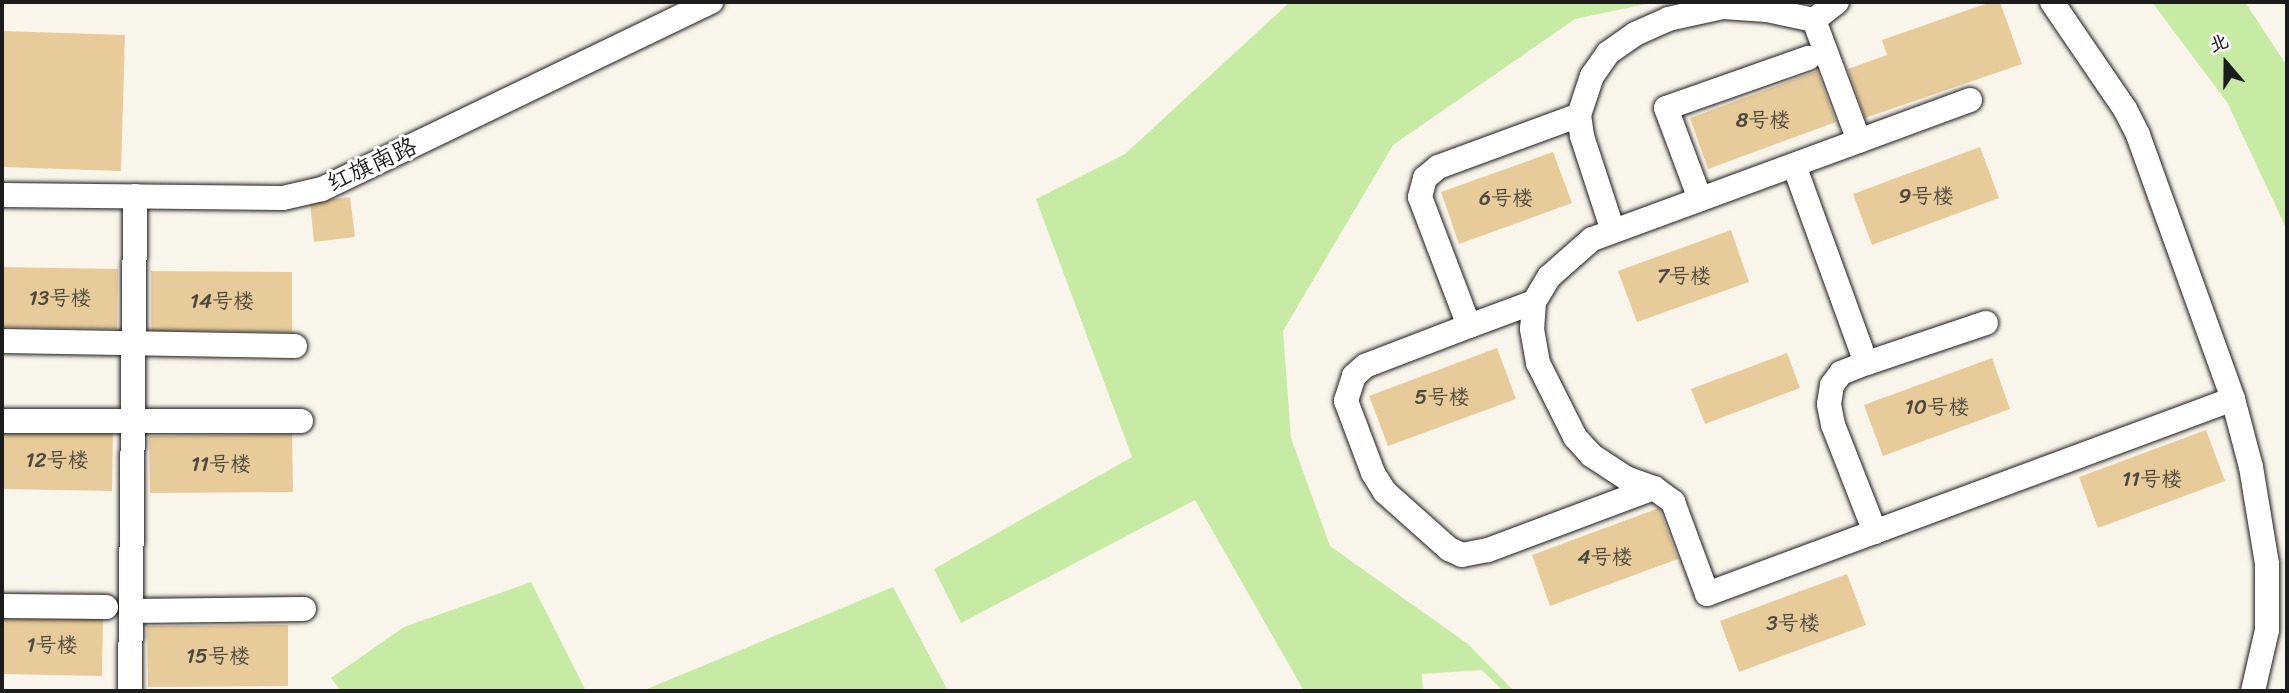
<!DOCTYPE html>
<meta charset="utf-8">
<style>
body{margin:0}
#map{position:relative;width:2289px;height:693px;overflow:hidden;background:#faf5eb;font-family:Sriracha,"LXGW WenKai TC",sans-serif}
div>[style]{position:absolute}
.green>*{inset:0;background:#c7eaa4}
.building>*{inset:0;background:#e7cb9b}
.roads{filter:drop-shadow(0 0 2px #1c1c1c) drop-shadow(0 0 2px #1c1c1c)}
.minor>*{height:24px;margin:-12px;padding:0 12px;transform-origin:12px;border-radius:12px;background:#fff}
span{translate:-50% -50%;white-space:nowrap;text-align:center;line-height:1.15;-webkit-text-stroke:6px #fff;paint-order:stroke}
.number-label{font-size:21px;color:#4f483c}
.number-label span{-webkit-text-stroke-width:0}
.street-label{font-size:24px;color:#1c1c1c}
.frame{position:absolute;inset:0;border:4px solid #1c1c1c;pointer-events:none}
.north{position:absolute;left:2191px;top:28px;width:70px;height:70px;-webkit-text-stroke:5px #fff;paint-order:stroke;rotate:340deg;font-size:19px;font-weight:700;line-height:28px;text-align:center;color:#1c1c1c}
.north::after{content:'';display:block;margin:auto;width:24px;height:32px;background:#1c1c1c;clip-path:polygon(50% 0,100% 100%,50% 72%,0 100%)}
</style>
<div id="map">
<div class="green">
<i style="clip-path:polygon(1290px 2px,1655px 2px,1575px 19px,1393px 145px,1283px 331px,1291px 438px,1330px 546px,1468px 644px,1514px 691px,1503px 691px,1482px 670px,1422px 674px,1423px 691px,1304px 691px,1195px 500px,961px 623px,934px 569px,1132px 457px,1036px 199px,1125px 154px)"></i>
<i style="clip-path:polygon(2152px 2px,2245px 2px,2287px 66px,2287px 230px,2227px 102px)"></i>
<i style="clip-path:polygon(531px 582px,586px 691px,341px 691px,331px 678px,404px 627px)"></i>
<i style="clip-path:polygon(893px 587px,948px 691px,642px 691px)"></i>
</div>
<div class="building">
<i style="clip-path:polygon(1991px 2px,2000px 2px,2022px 64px,1865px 118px,1848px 69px,1887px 55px,1882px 40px)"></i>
<i style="clip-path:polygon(2px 31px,125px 35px,121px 171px,2px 167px)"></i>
<i style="clip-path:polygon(1817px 71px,1836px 122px,1708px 169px,1690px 118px)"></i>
<i style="clip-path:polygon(1980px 147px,1999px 198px,1872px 245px,1853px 194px)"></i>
<i style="clip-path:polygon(1553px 152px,1572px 203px,1459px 244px,1441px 192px)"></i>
<i style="clip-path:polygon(350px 197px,355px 237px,314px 242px,310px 202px)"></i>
<i style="clip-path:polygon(1731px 230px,1749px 282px,1637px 322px,1618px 271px)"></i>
<i style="clip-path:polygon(2px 267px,118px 269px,117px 329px,2px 327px)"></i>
<i style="clip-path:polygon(151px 271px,292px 272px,292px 332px,151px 331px)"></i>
<i style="clip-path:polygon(1497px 348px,1516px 399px,1388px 446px,1369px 396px)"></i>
<i style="clip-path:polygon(1787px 353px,1800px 388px,1705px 424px,1691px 389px)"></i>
<i style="clip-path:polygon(1992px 358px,2010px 409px,1883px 456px,1864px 405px)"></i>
<i style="clip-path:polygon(2px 429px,113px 431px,112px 491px,2px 489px)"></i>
<i style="clip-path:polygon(2206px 430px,2225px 481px,2098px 528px,2079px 477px)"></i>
<i style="clip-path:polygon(292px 434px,293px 492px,150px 493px,149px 436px)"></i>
<i style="clip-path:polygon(1659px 508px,1678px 559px,1550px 606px,1532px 555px)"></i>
<i style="clip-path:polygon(1847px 574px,1866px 625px,1739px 672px,1720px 621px)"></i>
<i style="clip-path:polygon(2px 614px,103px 616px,102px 676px,2px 674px)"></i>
<i style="clip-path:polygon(288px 625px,288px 686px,148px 687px,147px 626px)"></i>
</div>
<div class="roads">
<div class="minor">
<i style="left:2052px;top:2px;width:130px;rotate:55.7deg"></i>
<i style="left:2125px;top:109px;width:29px;rotate:63deg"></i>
<i style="left:2138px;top:135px;width:281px;rotate:70.2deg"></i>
<i style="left:2233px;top:399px;width:70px;rotate:75.2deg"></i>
<i style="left:2251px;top:467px;width:98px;rotate:80.6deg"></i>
<i style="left:2267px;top:564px;width:66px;rotate:90deg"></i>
<i style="left:2267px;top:630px;width:63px;rotate:102.9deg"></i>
<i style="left:1814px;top:20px;width:129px;rotate:69.6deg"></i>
<i style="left:1970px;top:100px;width:403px;rotate:159.8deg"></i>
<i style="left:1592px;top:239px;width:57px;rotate:138.5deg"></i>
<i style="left:1549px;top:277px;width:29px;rotate:121deg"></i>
<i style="left:1534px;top:302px;width:27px;rotate:94deg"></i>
<i style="left:1532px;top:329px;width:35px;rotate:80deg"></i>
<i style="left:1538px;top:363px;width:83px;rotate:63.4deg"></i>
<i style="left:1575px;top:437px;width:24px;rotate:48deg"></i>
<i style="left:1591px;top:455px;width:42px;rotate:33.3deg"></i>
<i style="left:1626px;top:478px;width:30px;rotate:20deg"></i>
<i style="left:1654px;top:488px;width:24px;rotate:36deg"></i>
<i style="left:1673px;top:502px;width:98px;rotate:69.7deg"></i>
<i style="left:1707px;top:594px;width:561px;rotate:-20.34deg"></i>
<i style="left:1794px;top:165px;width:211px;rotate:70deg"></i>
<i style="left:2px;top:195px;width:281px;rotate:0.6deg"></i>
<i style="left:283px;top:198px;width:40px;rotate:-13deg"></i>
<i style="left:322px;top:189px;width:432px;rotate:-25.7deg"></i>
<i style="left:1700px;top:199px;width:97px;rotate:-110.5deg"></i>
<i style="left:1666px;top:108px;width:151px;rotate:-19.4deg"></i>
<i style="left:1613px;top:231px;width:100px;rotate:-108.1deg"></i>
<i style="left:1582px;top:136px;width:21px;rotate:-98deg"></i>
<i style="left:1579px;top:115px;width:41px;rotate:-71.6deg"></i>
<i style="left:1592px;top:76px;width:28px;rotate:-55deg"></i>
<i style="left:1608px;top:53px;width:33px;rotate:-35deg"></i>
<i style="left:1635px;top:34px;width:36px;rotate:-24deg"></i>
<i style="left:1668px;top:19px;width:56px;rotate:-12.3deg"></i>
<i style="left:1723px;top:7px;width:44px;rotate:3.9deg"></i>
<i style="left:1767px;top:10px;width:48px;rotate:12deg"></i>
<i style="left:1814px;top:20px;width:29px;rotate:-38deg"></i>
<i style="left:1534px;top:302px;width:69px;rotate:159.7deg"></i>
<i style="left:1469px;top:326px;width:138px;rotate:-110.8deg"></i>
<i style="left:1420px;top:197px;width:20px;rotate:-75deg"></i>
<i style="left:1425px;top:178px;width:17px;rotate:-40deg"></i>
<i style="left:1438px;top:167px;width:150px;rotate:-20.2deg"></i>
<i style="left:1469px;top:326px;width:111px;rotate:159deg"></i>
<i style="left:1365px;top:366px;width:15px;rotate:138deg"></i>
<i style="left:1354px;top:376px;width:26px;rotate:108deg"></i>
<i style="left:1346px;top:401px;width:77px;rotate:69.4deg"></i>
<i style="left:1373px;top:473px;width:22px;rotate:58deg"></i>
<i style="left:1385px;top:492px;width:86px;rotate:41.7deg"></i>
<i style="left:1449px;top:549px;width:14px;rotate:25deg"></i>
<i style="left:1462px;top:555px;width:26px;rotate:-11deg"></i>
<i style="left:1488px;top:550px;width:177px;rotate:-20.5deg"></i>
<i style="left:2px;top:341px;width:293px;rotate:1deg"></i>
<i style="left:2px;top:421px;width:299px"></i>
<i style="left:1875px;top:532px;width:115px;rotate:-111.4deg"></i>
<i style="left:1833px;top:425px;width:21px;rotate:-101deg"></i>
<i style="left:1829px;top:404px;width:19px;rotate:-81deg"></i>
<i style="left:1832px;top:385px;width:15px;rotate:-53deg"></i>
<i style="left:1841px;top:373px;width:18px;rotate:-22deg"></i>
<i style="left:1858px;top:366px;width:135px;rotate:-18.6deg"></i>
<i style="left:2px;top:606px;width:104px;rotate:0.6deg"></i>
<i style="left:131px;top:611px;width:173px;rotate:-0.7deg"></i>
<i style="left:130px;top:691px;width:495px;rotate:-89.4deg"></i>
</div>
</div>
<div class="number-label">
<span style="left:1763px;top:120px">8号楼</span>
<span style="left:1926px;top:196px">9号楼</span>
<span style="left:1506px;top:198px">6号楼</span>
<span style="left:1684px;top:276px">7号楼</span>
<span style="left:60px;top:298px">13号楼</span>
<span style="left:222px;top:301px">14号楼</span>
<span style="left:1442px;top:397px">5号楼</span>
<span style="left:1937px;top:407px">10号楼</span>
<span style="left:57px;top:460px">12号楼</span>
<span style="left:221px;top:464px">11号楼</span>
<span style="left:2152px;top:479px">11号楼</span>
<span style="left:1605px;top:557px">4号楼</span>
<span style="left:1793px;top:623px">3号楼</span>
<span style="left:52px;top:645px">1号楼</span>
<span style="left:218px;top:656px">15号楼</span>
</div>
<div class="street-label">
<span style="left:372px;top:165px;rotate:-25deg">红旗南路</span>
</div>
<div class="frame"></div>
<div class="north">北</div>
</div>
